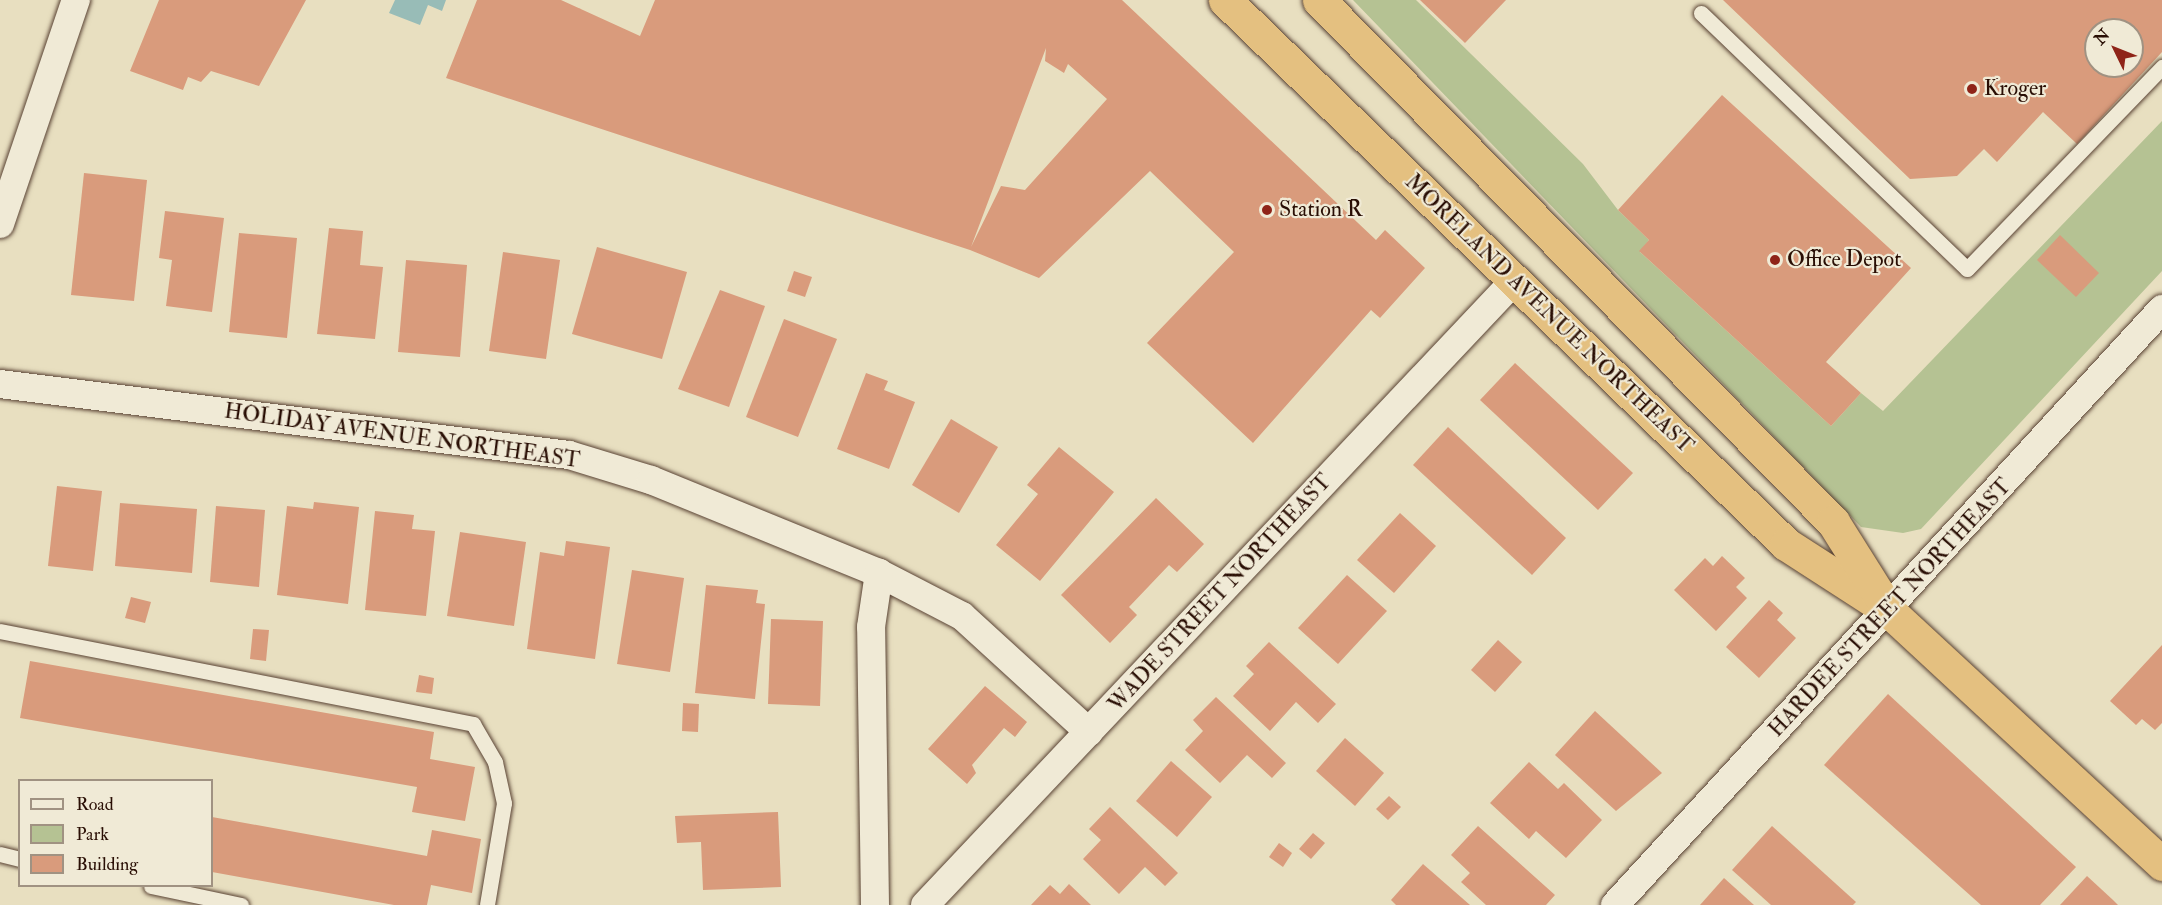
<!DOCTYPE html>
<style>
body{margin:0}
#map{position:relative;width:2162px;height:905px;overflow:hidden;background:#e8dfc0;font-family:"IM FELL Double Pica",serif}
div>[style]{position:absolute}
.green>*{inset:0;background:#b5c293}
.water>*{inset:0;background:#98bcb7}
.building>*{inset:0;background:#d99b7c}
.roads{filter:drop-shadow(0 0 2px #594233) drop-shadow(0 0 2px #594233)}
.lane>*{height:15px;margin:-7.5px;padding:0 7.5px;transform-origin:7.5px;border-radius:7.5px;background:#f0ead6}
.street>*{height:28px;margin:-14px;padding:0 14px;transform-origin:14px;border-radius:14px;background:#f0ead6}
.highway>*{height:33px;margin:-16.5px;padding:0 16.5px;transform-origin:16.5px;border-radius:16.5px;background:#e4c080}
.dots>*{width:16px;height:16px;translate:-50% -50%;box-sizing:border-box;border:3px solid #f0ead6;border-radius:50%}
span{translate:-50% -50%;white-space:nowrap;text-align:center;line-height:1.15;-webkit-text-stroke:4.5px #f0ead6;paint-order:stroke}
.poi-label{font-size:22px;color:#290e04}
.left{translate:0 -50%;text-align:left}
.street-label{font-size:22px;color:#290e04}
.legend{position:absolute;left:18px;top:779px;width:195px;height:108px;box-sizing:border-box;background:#f0ead6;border:2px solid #a09282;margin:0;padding:8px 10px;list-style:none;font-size:18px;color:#290e04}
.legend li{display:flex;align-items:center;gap:12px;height:30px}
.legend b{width:30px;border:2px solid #a09282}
.north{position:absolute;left:2084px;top:18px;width:60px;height:60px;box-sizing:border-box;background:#f0ead6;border:2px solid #a09282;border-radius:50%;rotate:313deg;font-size:16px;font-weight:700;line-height:24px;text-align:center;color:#290e04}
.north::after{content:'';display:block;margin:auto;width:21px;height:27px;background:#8f2418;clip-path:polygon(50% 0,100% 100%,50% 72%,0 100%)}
</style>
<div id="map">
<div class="green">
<i style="clip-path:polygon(1353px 0,1416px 0,1583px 164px,1618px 210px,1649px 240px,1640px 252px,1831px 426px,1861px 393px,1883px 411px,2162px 121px,2162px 271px,1921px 529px,1903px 533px,1861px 527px)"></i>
</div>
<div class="water">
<i style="clip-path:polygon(395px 0,446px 0,442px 11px,428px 5px,420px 25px,389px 13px)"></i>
</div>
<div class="building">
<i style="clip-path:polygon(159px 0,306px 0,259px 86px,211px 71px,201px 82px,188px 77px,183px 90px,130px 71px)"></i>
<i style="clip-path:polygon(evenodd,477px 0,561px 0,640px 36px,655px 0,1122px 0,1376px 240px,1385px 230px,1425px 268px,1380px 318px,1371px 310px,1253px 443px,1147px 343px,1234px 252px,1150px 171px,1039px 278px,970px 250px,446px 78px,477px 0,1046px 48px,1045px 61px,1064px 73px,1068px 64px,1107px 99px,1025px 190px,1001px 186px,971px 247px,1046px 48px)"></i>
<i style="clip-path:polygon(1420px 0,1506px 0,1465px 43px)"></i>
<i style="clip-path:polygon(evenodd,1723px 0,2162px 0,2162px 52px,2077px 144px,2043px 112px,1997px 162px,1984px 149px,1957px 176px,1910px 179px,1723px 0,2096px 30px,2132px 30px,2132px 66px,2096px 66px,2096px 30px)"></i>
<i style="clip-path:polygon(1722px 95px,1911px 268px,1826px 362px,1861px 393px,1831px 426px,1639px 251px,1649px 240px,1618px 210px)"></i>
<i style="clip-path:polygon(84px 173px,147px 180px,134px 301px,71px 295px)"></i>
<i style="clip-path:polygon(165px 211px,224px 218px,212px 312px,166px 306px,172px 260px,159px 258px)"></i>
<i style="clip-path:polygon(329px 228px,363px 231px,360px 265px,383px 267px,375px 339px,317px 334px)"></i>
<i style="clip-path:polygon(239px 233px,297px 238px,287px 338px,229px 332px)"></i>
<i style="clip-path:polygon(2060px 235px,2099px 273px,2076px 297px,2037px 260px)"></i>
<i style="clip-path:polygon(597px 247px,687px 272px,662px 359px,572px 334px)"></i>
<i style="clip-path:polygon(503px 252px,560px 260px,546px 359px,489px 351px)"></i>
<i style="clip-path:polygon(406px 260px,467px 265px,460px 357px,398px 352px)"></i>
<i style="clip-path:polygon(794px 271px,812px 277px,805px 297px,787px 291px)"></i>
<i style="clip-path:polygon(720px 290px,765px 306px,729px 407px,678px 389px)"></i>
<i style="clip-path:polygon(784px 319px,837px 339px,798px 437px,746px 417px)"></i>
<i style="clip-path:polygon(1515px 363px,1633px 473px,1598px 510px,1480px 400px)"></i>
<i style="clip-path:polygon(866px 373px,888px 381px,884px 390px,915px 402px,889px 469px,837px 449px)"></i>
<i style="clip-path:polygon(951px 419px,998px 447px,959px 513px,912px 485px)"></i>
<i style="clip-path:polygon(1448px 427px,1566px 538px,1532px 575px,1413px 465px)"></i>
<i style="clip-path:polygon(1059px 447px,1114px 492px,1040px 581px,996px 545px,1038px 494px,1027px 485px)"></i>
<i style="clip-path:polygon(57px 486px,102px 491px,93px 571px,48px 566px)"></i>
<i style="clip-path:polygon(1156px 498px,1204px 544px,1177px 572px,1169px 565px,1129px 607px,1137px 615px,1110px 643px,1061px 595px)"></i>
<i style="clip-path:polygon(314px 502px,359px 507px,348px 604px,277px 595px,287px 506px,313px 509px)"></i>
<i style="clip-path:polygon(120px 503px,197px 509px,192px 573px,115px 566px)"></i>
<i style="clip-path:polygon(216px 506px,265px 510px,259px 587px,210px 582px)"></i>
<i style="clip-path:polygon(375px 511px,414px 515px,412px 529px,435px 531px,426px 616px,365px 610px)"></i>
<i style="clip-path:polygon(1400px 513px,1436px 546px,1394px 593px,1357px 560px)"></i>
<i style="clip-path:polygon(460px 532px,526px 542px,514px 626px,447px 616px)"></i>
<i style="clip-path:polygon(566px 541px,610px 547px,595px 659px,527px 649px,540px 552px,564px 556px)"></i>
<i style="clip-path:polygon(1722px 556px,1745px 578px,1736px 587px,1747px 598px,1716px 631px,1674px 590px,1705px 558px,1713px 566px)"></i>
<i style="clip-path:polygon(632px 570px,684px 578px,670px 672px,617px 664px)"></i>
<i style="clip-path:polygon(1347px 575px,1387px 611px,1338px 664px,1298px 628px)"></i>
<i style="clip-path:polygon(706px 585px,758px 590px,756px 603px,765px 604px,755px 699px,695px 693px)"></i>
<i style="clip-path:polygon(131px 597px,151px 602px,145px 623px,125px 618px)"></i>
<i style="clip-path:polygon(1769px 600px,1783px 613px,1777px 620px,1796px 638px,1759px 678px,1726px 647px)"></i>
<i style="clip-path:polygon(771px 619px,823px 621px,820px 706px,768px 704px)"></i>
<i style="clip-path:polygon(253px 629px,269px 630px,266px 661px,250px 659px)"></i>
<i style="clip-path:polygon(1498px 640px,1522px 662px,1495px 692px,1471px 670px)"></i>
<i style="clip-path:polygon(1269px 642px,1336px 704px,1318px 723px,1296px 702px,1270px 731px,1233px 696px,1254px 674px,1246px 666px)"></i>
<i style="clip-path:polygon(2162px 645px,2162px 723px,2155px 730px,2142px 719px,2136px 725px,2110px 701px)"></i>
<i style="clip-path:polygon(30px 661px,434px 732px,430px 759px,475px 767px,465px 821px,412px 812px,417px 787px,20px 718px)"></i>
<i style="clip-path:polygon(419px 675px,434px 678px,432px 694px,416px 692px)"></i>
<i style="clip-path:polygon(985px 686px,1027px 722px,1015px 737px,1004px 728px,972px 765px,976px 773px,967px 784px,928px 749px)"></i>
<i style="clip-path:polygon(1888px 694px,2076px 867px,2040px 905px,1981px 905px,1824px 765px)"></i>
<i style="clip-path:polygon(1216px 697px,1286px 763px,1272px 778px,1247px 755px,1220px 783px,1185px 750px,1203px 731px,1193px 720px)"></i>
<i style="clip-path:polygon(683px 703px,699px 704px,698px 732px,682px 731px)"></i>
<i style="clip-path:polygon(1595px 711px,1662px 773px,1616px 811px,1555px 755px)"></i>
<i style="clip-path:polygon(1345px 738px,1384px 773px,1355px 806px,1316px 771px)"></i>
<i style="clip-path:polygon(1171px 761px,1212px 797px,1177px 837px,1136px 801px)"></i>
<i style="clip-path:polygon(1529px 762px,1558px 789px,1564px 783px,1602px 820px,1566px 858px,1536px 831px,1529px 839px,1490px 803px)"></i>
<i style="clip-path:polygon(1389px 796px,1401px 807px,1388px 820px,1376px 809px)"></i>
<i style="clip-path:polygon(1110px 807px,1178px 873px,1165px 886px,1145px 867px,1119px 894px,1083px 859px,1101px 840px,1089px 829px)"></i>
<i style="clip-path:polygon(778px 812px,781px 887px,703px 890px,701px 842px,677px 843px,675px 816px)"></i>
<i style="clip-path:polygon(212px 817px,427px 856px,432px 830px,481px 839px,472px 893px,431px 885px,427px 905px,394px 905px,212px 872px)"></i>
<i style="clip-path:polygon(1478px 826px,1555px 895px,1546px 905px,1486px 905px,1461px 882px,1470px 873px,1451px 855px)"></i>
<i style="clip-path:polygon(1772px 826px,1856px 902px,1853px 905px,1771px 905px,1732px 870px)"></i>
<i style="clip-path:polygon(1313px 833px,1325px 843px,1311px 859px,1299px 849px)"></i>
<i style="clip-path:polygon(1279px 843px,1292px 853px,1283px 867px,1269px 857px)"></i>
<i style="clip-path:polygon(1423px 864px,1470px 905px,1396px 905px,1391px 900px)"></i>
<i style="clip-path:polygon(2087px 876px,2113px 900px,2118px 905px,2060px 905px)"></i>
<i style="clip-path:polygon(1724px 878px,1754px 905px,1700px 905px)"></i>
<i style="clip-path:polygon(1069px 884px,1091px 905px,1031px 905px,1050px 885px,1060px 894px)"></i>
</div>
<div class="roads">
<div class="lane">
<i style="left:1701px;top:13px;width:369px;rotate:43.9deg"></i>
<i style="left:1967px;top:269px;width:281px;rotate:-46deg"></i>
<i style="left:0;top:631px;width:482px;rotate:11.1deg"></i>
<i style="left:473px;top:724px;width:44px;rotate:59.9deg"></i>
<i style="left:495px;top:762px;width:42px;rotate:77.6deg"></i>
<i style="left:504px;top:803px;width:103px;rotate:99.5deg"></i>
<i style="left:0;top:854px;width:21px;rotate:14deg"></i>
<i style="left:151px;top:886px;width:92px;rotate:11.9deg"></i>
</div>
<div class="street">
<i style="left:0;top:224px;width:237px;rotate:-71.3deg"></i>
<i style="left:0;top:384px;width:573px;rotate:7.11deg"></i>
<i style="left:569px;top:455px;width:86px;rotate:17deg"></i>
<i style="left:651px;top:480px;width:246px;rotate:22.2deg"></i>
<i style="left:879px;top:573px;width:93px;rotate:27.4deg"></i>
<i style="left:962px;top:616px;width:172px;rotate:42.4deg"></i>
<i style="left:875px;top:905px;width:278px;rotate:-90.8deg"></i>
<i style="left:871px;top:627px;width:55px;rotate:-81.6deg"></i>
<i style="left:925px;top:905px;width:858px;rotate:-46.65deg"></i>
<i style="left:1615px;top:905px;width:809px;rotate:-47.45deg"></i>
</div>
<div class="highway">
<i style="left:1225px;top:0;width:781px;rotate:44.12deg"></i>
<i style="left:1786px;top:544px;width:121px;rotate:32.9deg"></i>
<i style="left:1888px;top:610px;width:374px;rotate:42.8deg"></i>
<i style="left:1319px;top:0;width:733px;rotate:45.44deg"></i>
<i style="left:1833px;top:522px;width:96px;rotate:57.8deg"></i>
</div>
</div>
<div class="dots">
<i style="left:1972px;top:89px;background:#8f2418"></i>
<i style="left:1267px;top:210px;background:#8f2418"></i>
<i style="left:1775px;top:260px;background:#8f2418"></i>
</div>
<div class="poi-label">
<span class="left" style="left:1984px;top:89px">Kroger</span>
<span class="left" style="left:1279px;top:210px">Station R</span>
<span class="left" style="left:1787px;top:260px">Office Depot</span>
</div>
<div class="street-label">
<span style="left:1549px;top:314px;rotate:44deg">MORELAND AVENUE NORTHEAST</span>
<span style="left:402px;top:436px;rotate:8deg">HOLIDAY AVENUE NORTHEAST</span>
<span style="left:1220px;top:593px;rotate:-47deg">WADE STREET NORTHEAST</span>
<span style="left:1890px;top:608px;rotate:-47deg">HARDEE STREET NORTHEAST</span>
</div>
<ul class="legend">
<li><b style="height:8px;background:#f0ead6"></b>Road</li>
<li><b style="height:16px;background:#b5c293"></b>Park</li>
<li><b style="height:16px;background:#d99b7c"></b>Building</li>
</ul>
<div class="north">N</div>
</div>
